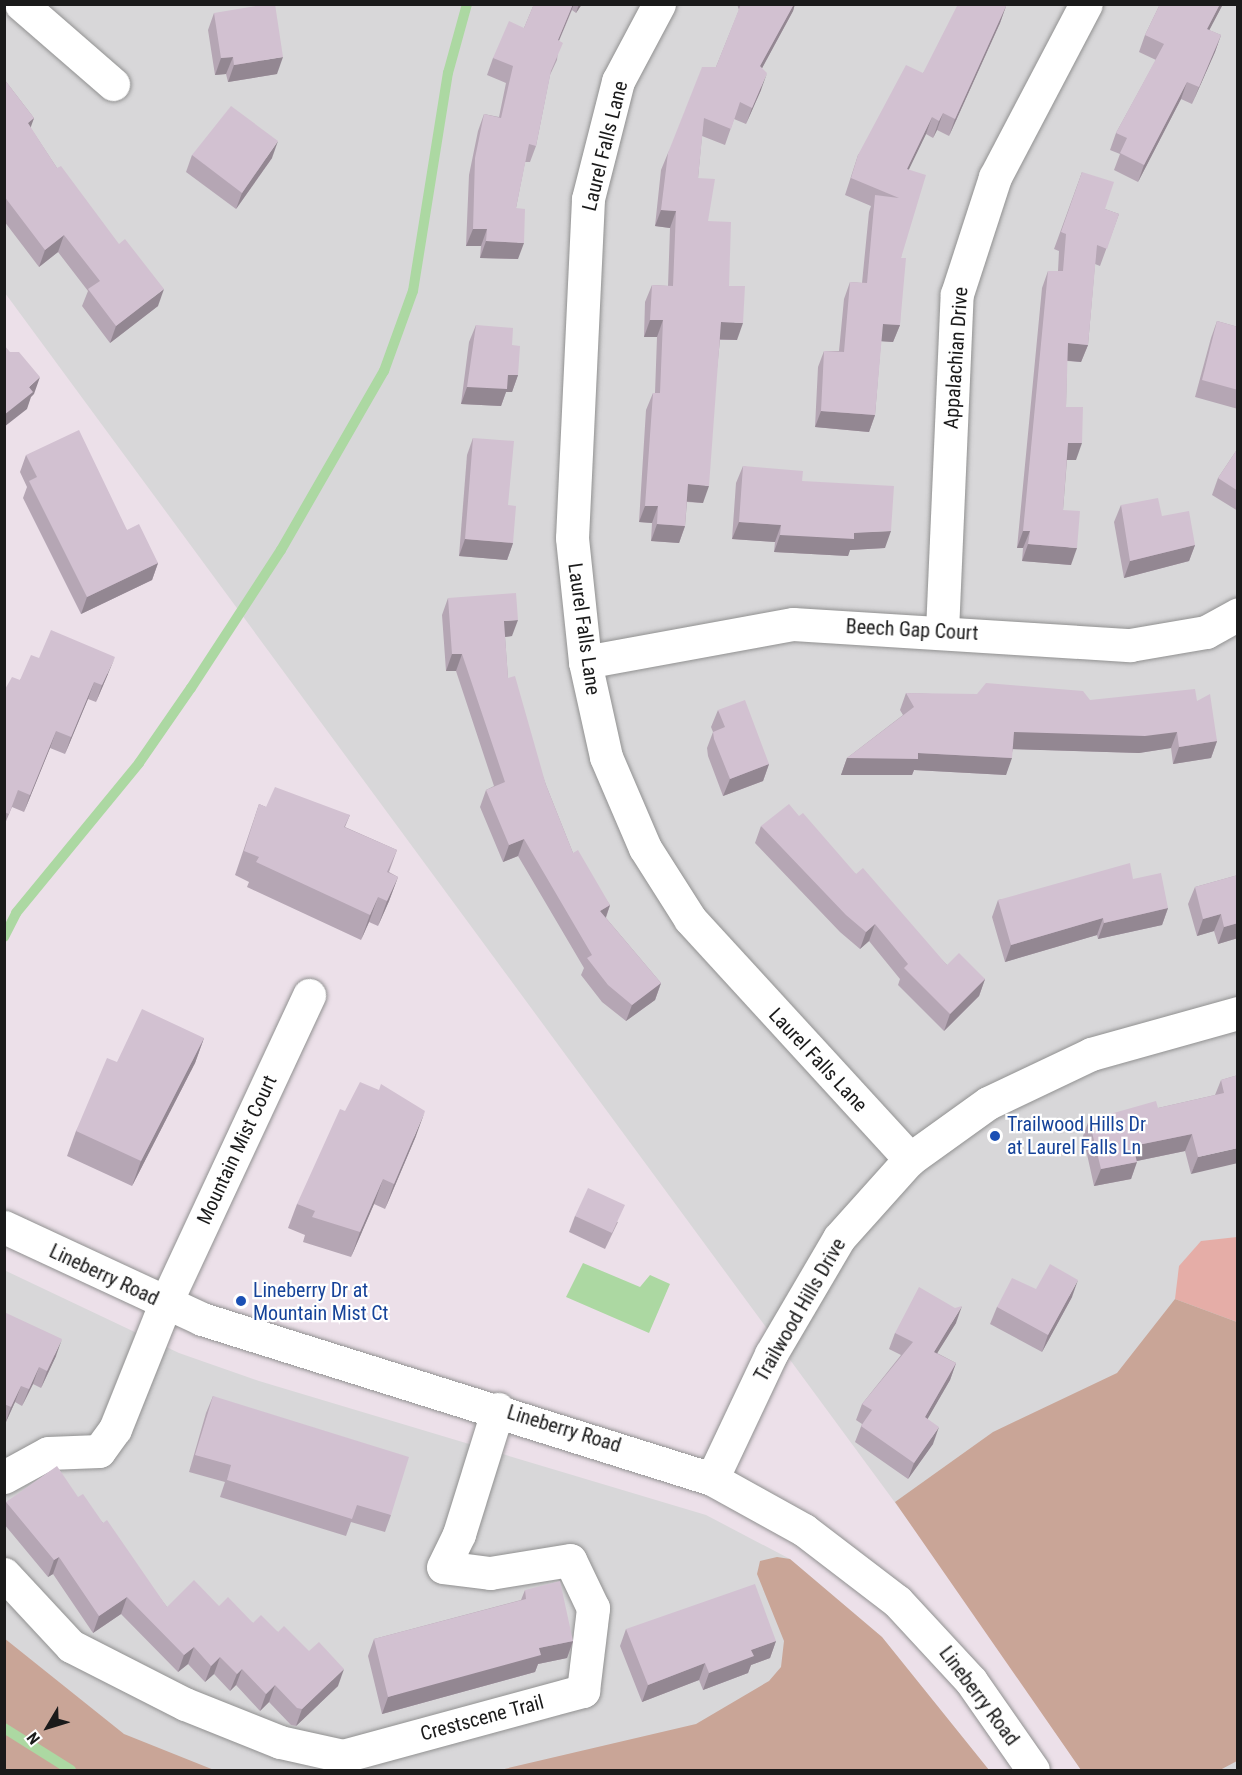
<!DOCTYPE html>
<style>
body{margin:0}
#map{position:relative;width:1242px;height:1775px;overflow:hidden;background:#ece0e9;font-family:"Roboto Condensed",sans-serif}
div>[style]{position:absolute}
.residential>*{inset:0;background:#d8d7d9}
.grass>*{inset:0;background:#e5ada7}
.forest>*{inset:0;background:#c9a597}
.water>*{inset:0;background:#acd8a2}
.stream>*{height:10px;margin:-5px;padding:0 5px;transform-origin:5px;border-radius:5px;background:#acd8a2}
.roads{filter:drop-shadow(0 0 2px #919191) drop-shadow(0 0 2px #919191)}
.minor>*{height:33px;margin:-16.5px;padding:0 16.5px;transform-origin:16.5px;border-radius:16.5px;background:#fff}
.tertiary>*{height:33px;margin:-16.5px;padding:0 16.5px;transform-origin:16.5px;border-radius:16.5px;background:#fff}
.wall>*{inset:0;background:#b5a6b4}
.shaded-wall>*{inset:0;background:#938792}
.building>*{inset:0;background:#d2c1d1}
.dots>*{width:16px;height:16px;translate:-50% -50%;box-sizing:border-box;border:3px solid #fff;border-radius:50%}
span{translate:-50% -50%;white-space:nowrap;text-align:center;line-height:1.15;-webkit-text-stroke:4.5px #fff;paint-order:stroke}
.street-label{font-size:20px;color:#1a1a1a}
.transit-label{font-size:20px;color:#164399}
.left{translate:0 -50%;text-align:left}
.frame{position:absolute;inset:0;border:6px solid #1a1a1a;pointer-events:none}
.north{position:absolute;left:18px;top:1697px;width:60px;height:60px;-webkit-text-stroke:4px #fff;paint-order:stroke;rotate:232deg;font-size:16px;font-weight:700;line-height:24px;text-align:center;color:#1a1a1a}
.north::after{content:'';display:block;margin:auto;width:21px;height:27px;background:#1a1a1a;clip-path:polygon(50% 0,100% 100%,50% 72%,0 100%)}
</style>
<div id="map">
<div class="residential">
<i style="clip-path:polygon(4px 5px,1237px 5px,1237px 1770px,1081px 1770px,952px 1580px,5px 293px)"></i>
<i style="clip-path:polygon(4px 1270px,179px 1353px,259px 1381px,706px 1515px,790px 1559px,882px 1637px,989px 1770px,5px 1770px)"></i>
</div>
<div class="grass">
<i style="clip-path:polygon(1237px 1237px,1237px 1322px,1175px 1299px,1179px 1266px,1201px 1241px)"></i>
</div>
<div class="forest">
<i style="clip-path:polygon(1175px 1299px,1237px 1322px,1237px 1761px,1220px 1770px,1081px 1770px,895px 1502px,993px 1432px,1117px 1373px)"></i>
<i style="clip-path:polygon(777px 1557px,790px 1559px,882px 1637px,989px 1770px,500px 1770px,696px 1724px,769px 1681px,781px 1667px,784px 1641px,757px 1574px,760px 1561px)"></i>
<i style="clip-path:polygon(4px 1638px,124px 1734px,214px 1770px,5px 1770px)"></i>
</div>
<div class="water">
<i style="clip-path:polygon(583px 1263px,640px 1287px,650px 1275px,670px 1284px,649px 1333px,566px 1297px)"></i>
</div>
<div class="stream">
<i style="left:4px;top:937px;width:27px;rotate:-63deg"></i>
<i style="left:16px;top:913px;width:194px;rotate:-50.6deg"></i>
<i style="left:139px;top:763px;width:91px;rotate:-55.3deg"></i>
<i style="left:191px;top:688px;width:165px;rotate:-56.9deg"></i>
<i style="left:281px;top:550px;width:207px;rotate:-60.1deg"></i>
<i style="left:384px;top:371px;width:85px;rotate:-70.1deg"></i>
<i style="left:413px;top:291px;width:221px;rotate:-80.9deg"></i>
<i style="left:448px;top:73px;width:72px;rotate:-74.6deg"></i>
<i style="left:4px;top:1728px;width:79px;rotate:32.1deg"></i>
</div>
<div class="roads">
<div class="minor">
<i style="left:21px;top:4px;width:122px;rotate:41deg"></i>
<i style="left:659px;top:4px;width:87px;rotate:118deg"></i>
<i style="left:618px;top:81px;width:122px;rotate:104.3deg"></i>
<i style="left:588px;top:199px;width:339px;rotate:92.7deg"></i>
<i style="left:572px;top:538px;width:125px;rotate:84deg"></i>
<i style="left:585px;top:662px;width:97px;rotate:77.5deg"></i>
<i style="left:606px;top:757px;width:99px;rotate:66.8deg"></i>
<i style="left:645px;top:848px;width:84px;rotate:57.6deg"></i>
<i style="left:690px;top:919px;width:326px;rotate:47.5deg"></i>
<i style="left:942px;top:631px;width:337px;rotate:-87.5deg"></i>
<i style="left:957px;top:294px;width:123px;rotate:-72deg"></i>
<i style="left:995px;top:177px;width:195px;rotate:-62.3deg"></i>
<i style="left:585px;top:662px;width:211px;rotate:-10.4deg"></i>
<i style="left:793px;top:624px;width:338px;rotate:3.6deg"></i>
<i style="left:1130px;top:645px;width:77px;rotate:-9.7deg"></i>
<i style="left:1206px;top:632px;width:37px;rotate:-29deg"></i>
<i style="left:4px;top:1477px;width:50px;rotate:-28.6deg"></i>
<i style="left:48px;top:1453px;width:51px;rotate:-2.2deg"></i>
<i style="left:99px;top:1451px;width:27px;rotate:-54deg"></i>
<i style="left:115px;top:1429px;width:135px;rotate:-68.2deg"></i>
<i style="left:165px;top:1304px;width:341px;rotate:-65deg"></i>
<i style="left:712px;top:1479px;width:138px;rotate:-64.7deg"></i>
<i style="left:771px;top:1354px;width:134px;rotate:-59.6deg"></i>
<i style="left:839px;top:1238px;width:106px;rotate:-48.1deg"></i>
<i style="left:910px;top:1159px;width:96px;rotate:-35.7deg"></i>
<i style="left:988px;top:1103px;width:114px;rotate:-25.4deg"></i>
<i style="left:1091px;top:1054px;width:153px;rotate:-15.6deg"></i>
<i style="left:4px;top:1574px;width:98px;rotate:47.1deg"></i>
<i style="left:71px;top:1646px;width:128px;rotate:27deg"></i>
<i style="left:185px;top:1704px;width:102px;rotate:21.8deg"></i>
<i style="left:280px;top:1742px;width:65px;rotate:12.5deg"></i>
<i style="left:343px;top:1756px;width:249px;rotate:-15.2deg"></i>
<i style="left:583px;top:1691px;width:84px;rotate:-83.1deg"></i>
<i style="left:593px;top:1608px;width:53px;rotate:-115.6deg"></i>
<i style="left:570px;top:1560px;width:81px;rotate:170.8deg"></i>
<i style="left:490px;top:1573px;width:47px;rotate:-172.7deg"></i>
<i style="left:443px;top:1567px;width:37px;rotate:-64deg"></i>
<i style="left:459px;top:1534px;width:131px;rotate:-72.7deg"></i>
</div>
<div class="tertiary">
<i style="left:4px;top:1227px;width:218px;rotate:24.9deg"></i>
<i style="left:202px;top:1319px;width:535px;rotate:17.42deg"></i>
<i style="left:712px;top:1479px;width:105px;rotate:29deg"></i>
<i style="left:804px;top:1530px;width:117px;rotate:37.4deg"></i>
<i style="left:897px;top:1601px;width:109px;rotate:47.2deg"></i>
<i style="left:971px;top:1681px;width:108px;rotate:55.1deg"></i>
</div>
</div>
<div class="wall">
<i style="clip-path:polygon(534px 4px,582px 4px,576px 13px,572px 10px,559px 41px,557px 60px,550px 75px,536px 146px,530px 162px,525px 162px,516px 208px,518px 259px,480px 258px,481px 246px,466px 246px,469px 175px,478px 131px,484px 114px,499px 117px,506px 83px,487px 75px,493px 58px,524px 28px)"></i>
<i style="clip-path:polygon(737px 4px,795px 4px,793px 11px,762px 68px,761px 90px,746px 124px,734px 119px,725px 145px,702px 136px,698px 178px,708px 221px,729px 286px,737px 340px,720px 340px,703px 503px,687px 502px,685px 526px,679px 543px,651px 541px,652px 523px,639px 522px,646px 410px,653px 393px,655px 393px,657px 337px,644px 337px,645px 302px,652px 285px,668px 286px,670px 228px,655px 226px,661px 170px,668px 153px,716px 67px,739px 10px)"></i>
<i style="clip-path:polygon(1160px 4px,1223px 4px,1209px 30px,1221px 35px,1215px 52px,1192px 104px,1181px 99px,1138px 182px,1114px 170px,1120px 154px,1110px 150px,1116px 133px,1156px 60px,1139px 52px,1145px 35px)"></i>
<i style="clip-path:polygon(1006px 6px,1000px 23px,949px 136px,937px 130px,933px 138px,926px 134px,908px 170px,901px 258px,900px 325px,893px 342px,881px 341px,875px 415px,869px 432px,815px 427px,818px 367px,824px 351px,839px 351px,844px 299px,850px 282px,862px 283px,869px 212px,871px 206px,845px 195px,858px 155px,923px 73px)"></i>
<i style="clip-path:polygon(214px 13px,277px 74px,228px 82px,226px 74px,215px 75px,208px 30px)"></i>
<i style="clip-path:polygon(4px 79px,34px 118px,30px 127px,57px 168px,158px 306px,110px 343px,82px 306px,88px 291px,58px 252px,39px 267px,4px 221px)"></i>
<i style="clip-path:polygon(192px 155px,272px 158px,236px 209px,186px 172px)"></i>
<i style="clip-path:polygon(1082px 172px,1105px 209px,1119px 214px,1100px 266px,1095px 264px,1088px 345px,1081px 362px,1067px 361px,1066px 407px,1076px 460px,1067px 460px,1063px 510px,1071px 565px,1022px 561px,1023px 548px,1017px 548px,1042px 288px,1048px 271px,1058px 271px,1059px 251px,1054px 249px)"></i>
<i style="clip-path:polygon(1217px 321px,1238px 327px,1238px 409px,1195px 397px,1211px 338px)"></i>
<i style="clip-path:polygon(476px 325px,512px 345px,518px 375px,512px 392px,506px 392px,501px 406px,461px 404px,469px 342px)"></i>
<i style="clip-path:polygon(473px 438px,513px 543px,507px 560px,459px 556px,467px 455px)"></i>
<i style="clip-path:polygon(1238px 448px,1238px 511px,1212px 495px,1218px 478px)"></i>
<i style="clip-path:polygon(26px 455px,127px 530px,158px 563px,152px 580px,81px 614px,23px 498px,27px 487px,20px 472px)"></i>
<i style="clip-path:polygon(743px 466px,802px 481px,885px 548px,850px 550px,848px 556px,774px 552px,775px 542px,732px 539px,736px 483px)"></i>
<i style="clip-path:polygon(1121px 505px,1195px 545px,1189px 561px,1124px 578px,1114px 522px)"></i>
<i style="clip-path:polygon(448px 598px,512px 636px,505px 637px,508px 678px,546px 785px,573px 853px,610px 905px,606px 918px,661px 983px,655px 1000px,626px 1021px,602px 1002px,581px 975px,584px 968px,518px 856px,503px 862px,480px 807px,486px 790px,494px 786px,456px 671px,446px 671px,442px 615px)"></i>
<i style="clip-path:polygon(39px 658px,108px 674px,96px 702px,88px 699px,65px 754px,50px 748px,24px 812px,12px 807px,4px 826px,4px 691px,20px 680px)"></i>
<i style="clip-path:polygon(906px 693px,1090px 700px,1197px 701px,1217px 741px,1211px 758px,1173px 764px,1171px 748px,1139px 753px,1013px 749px,1006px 775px,914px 770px,912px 775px,841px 775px,847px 758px,903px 715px,900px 710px)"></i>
<i style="clip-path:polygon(718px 710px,769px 764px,763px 781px,723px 796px,708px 756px,707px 748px,713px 732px,711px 727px)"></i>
<i style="clip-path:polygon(259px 804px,266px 807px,350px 815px,345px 827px,397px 850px,389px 872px,398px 877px,389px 901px,378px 926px,369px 922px,361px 940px,247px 887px,249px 882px,235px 875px)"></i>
<i style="clip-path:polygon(761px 826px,856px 874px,947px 965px,985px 979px,979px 996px,944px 1031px,898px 985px,900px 979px,869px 941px,860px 949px,840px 932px,755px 843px)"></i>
<i style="clip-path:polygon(1238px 875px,1238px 938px,1218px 944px,1214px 931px,1197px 936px,1188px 904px,1195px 887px)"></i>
<i style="clip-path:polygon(1133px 879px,1168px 908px,1162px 925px,1098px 939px,1097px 935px,1005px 962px,992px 917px,998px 900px)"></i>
<i style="clip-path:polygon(204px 1038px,195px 1063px,132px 1186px,67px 1156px,76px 1131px,117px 1062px)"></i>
<i style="clip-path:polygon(1238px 1075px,1191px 1174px,1185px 1151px,1137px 1161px,1131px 1179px,1094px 1186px,1083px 1136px,1089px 1120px,1158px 1108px,1215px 1095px,1221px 1080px)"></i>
<i style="clip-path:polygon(416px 1136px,385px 1209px,374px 1204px,351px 1257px,303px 1242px,305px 1235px,288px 1228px,297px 1204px)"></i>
<i style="clip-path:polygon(575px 1216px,618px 1222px,605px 1249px,569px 1232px)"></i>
<i style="clip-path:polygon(1036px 1289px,1072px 1297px,1042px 1352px,990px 1324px,997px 1307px)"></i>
<i style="clip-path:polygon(4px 1312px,56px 1356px,41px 1388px,33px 1384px,22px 1406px,15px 1402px,5px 1424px)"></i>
<i style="clip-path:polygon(956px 1323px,937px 1353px,956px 1363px,950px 1380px,927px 1419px,933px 1444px,908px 1479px,855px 1442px,862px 1424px,856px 1420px,862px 1404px,901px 1355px,889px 1349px,895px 1333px)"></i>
<i style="clip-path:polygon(213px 1396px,391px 1515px,385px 1532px,351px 1522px,346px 1536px,220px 1497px,225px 1482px,189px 1472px,206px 1413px)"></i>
<i style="clip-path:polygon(78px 1497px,103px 1523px,167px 1607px,219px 1606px,253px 1623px,278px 1632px,338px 1686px,296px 1726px,291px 1725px,269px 1702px,260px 1711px,236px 1685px,230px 1691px,214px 1674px,205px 1682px,188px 1664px,178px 1672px,121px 1614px,93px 1633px,53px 1574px,48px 1577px,4px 1524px,4px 1506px,6px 1502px)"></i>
<i style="clip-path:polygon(525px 1590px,573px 1641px,567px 1658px,538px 1664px,535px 1672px,382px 1714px,368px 1656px,374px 1639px,521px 1600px)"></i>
<i style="clip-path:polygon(626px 1629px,776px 1641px,770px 1658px,751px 1665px,748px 1673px,703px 1690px,699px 1680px,642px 1702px,620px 1646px)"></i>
</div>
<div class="shaded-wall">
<i style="clip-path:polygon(573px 4px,574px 4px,552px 57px,558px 40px)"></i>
<i style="clip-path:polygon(579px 4px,582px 4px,576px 13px)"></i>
<i style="clip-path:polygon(794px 4px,795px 4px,793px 11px,754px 83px,760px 66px)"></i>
<i style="clip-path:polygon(1220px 4px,1223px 4px,1201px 46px,1207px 29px)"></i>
<i style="clip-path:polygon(1006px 6px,1000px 23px,949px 136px,955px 119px)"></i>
<i style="clip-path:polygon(1221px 35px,1215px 52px,1192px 104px,1199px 87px)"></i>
<i style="clip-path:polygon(233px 57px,226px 74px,215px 75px,221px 58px)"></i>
<i style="clip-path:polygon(283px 57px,277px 74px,228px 82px,234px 65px)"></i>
<i style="clip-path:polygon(767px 73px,761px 90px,746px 124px,752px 108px)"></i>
<i style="clip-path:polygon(1187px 82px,1181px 99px,1138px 182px,1144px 165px)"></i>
<i style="clip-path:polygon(943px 113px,937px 130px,933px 138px,939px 121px)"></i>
<i style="clip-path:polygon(932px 117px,926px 134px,901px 186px,907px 169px)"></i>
<i style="clip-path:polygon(34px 118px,28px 135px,28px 123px)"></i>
<i style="clip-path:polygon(278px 141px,272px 158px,236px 209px,242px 193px)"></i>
<i style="clip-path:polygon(661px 210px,676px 211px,670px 228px,655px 226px)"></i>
<i style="clip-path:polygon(473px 229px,487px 229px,481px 246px,466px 246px)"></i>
<i style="clip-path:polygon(64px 235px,58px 252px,39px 267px,45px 250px)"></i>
<i style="clip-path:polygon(486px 241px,524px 243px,518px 259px,480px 258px)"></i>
<i style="clip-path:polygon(164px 289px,158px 306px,110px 343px,116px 326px)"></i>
<i style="clip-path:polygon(650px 320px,663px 320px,657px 337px,644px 337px)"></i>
<i style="clip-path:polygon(721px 322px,743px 323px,737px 340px,715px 339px)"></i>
<i style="clip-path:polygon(883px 324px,900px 325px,893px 342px,877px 341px)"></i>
<i style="clip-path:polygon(1068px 343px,1088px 345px,1081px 362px,1061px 360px)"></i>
<i style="clip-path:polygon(508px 375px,518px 375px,512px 392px,506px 392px,501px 406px,461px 404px,467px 387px)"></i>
<i style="clip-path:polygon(40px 377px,34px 394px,31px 397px,27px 409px,4px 427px,4px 415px,29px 387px)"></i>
<i style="clip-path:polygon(821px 411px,875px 415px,869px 432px,815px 427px)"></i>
<i style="clip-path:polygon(1068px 443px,1082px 443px,1076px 460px,1062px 460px)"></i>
<i style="clip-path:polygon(688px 484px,709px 486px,703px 503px,682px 501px)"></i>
<i style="clip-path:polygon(645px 506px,658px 506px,652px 523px,639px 522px)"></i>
<i style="clip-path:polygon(739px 522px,781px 525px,775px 542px,732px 539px)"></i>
<i style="clip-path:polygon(657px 524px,685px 526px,679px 543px,651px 541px)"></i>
<i style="clip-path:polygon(891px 531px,885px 548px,850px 550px,848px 556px,774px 552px,780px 535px)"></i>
<i style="clip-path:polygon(1023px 531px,1030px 531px,1023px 548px,1017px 548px)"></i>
<i style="clip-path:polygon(465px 539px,513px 543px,507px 560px,459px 556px)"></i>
<i style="clip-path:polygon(1028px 544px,1077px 548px,1071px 565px,1022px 561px)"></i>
<i style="clip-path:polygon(1195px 545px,1189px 561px,1124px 578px,1130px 561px)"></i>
<i style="clip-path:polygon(158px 563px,152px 580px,81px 614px,87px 597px)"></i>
<i style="clip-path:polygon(518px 620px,512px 636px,498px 638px,504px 621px)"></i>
<i style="clip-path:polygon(452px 654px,462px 654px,456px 671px,446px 671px)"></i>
<i style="clip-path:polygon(115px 657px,108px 674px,96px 702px,102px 685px)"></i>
<i style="clip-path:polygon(94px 682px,88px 699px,65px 754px,71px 737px)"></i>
<i style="clip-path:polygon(56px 731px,50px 748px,24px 812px,30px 795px)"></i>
<i style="clip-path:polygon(1014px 732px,1177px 732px,1171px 748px,1139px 753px,1008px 749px)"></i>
<i style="clip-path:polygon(1217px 741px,1211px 758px,1173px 764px,1179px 747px)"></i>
<i style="clip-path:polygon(918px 753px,1012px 758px,1006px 775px,914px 770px,912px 775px,841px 775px,847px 758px)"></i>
<i style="clip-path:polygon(769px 764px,763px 781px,723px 796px,730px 779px)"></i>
<i style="clip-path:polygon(524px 839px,518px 856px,503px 862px,509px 845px)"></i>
<i style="clip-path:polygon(398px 877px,389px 901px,378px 926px,387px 901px)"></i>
<i style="clip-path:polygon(378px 897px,369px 922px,361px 940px,370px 915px)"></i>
<i style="clip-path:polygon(610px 905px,604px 922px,600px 911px)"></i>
<i style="clip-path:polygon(1168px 908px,1162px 925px,1098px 939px,1104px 923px)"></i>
<i style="clip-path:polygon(1221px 914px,1214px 931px,1197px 936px,1203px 919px)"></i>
<i style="clip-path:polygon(1103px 918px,1097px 935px,1005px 962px,1011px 945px)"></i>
<i style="clip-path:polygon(1238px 923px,1238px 938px,1218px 944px,1224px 927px)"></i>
<i style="clip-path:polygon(875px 924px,869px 941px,860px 949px,866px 932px)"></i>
<i style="clip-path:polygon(985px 979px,979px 996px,944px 1031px,950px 1014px)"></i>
<i style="clip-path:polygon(661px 983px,655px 1000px,626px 1021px,632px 1005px)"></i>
<i style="clip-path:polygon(204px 1038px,195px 1063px,132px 1186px,141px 1161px)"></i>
<i style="clip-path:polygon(425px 1111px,416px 1136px,385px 1209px,394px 1184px)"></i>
<i style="clip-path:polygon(1192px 1134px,1185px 1151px,1127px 1163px,1133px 1146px)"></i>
<i style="clip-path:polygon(1238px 1148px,1238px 1163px,1191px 1174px,1198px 1157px)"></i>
<i style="clip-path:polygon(1137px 1162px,1131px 1179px,1094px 1186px,1101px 1169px)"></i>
<i style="clip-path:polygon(383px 1179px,374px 1204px,351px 1257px,360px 1232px)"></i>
<i style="clip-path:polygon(1078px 1280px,1072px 1297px,1042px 1352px,1048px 1335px)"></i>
<i style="clip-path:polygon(962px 1306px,956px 1323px,928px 1368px,934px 1352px)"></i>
<i style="clip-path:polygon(62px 1339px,56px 1356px,41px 1388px,47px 1371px)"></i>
<i style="clip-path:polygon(956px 1363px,950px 1380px,919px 1434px,925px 1417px)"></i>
<i style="clip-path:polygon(39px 1367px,33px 1384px,22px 1406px,29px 1389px)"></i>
<i style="clip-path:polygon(21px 1386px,15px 1402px,5px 1424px,11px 1407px)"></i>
<i style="clip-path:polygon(939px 1427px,933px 1444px,908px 1479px,914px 1463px)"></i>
<i style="clip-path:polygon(59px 1557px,53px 1574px,48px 1577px,54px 1560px)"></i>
<i style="clip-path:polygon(127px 1597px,121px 1614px,93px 1633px,99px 1616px)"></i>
<i style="clip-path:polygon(573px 1641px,567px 1658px,538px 1664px,535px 1672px,382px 1714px,388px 1697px,539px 1648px)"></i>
<i style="clip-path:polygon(776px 1641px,770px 1658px,751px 1665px,748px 1673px,703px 1690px,709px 1673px,751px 1650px)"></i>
<i style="clip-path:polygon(194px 1647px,188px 1664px,178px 1672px,184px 1655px)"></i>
<i style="clip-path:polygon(220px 1657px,214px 1674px,205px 1682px,211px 1666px)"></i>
<i style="clip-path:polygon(705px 1663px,699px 1680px,642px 1702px,648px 1685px)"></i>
<i style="clip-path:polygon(242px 1669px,236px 1685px,230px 1691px,237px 1674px)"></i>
<i style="clip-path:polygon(344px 1669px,338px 1686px,296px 1726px,302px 1709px)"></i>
<i style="clip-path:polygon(275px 1685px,269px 1702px,260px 1711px,266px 1694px)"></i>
</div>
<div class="building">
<i style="clip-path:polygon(268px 4px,275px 4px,283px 57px,234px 65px,233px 57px,221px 58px,214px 13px)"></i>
<i style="clip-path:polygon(534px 4px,573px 4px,558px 40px,563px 43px,551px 71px,536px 146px,529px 144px,516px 208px,525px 209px,524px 243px,486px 241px,487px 229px,473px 229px,475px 158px,484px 114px,501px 118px,513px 66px,493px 58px,509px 21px,524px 28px)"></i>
<i style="clip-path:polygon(741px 4px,794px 4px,760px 66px,767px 73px,752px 108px,740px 102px,731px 129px,704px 118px,698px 178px,715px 179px,708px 221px,731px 222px,729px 286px,745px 286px,743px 323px,721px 322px,709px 486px,688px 484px,685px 526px,657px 524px,658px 506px,645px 506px,653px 393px,660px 393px,663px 320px,650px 320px,652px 285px,673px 286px,676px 211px,661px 210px,668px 153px,702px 67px,716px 67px)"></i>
<i style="clip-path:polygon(958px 4px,1003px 4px,1006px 6px,955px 119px,943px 113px,939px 121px,932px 117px,907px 169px,926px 175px,901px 258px,906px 258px,900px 325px,883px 324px,875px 415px,821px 411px,824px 351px,844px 352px,850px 282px,867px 283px,875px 195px,899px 198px,851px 178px,858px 155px,906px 65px,923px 73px)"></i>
<i style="clip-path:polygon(1160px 4px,1220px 4px,1207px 29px,1221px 35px,1199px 87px,1187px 82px,1144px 165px,1120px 153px,1127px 138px,1116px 133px,1164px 44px,1145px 35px)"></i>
<i style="clip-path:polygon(4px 79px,34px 118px,28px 123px,57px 168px,61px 166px,119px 244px,125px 239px,164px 289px,116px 326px,88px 289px,100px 281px,64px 235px,45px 250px,4px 196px)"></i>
<i style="clip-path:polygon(231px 106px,278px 141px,242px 193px,192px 155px)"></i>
<i style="clip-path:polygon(1082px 172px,1114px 182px,1105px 209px,1119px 214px,1107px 249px,1097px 245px,1088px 345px,1068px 343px,1066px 407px,1083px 407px,1082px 443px,1068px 443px,1063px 510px,1080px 511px,1077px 548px,1028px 544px,1030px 531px,1023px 531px,1048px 271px,1063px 271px,1066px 234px,1061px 232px)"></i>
<i style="clip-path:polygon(1217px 321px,1238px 327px,1238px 390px,1202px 380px)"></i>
<i style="clip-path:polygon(476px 325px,513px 328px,512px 345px,520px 346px,518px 375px,508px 375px,507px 389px,467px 387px)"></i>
<i style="clip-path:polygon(4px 345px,10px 352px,19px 352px,40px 377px,29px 387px,33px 392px,4px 415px)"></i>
<i style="clip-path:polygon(79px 430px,127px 530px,139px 524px,158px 563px,87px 597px,29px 481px,37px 477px,26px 455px)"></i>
<i style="clip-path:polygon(473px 438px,514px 441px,508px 505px,516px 506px,513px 543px,465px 539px)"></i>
<i style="clip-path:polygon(1238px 448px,1238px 491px,1218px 478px)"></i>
<i style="clip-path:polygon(743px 466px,803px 471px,802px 481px,894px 486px,891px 531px,854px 533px,854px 539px,780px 535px,781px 525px,739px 522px)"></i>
<i style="clip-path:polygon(1158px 498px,1162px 516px,1189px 511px,1195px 545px,1130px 561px,1121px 505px)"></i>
<i style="clip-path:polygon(516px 593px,518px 620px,504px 621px,508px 678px,515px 676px,546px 785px,573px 853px,578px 850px,610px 905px,600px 911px,661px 983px,632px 1005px,608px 985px,587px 958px,592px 955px,524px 839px,509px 845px,486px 790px,505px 782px,462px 654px,452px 654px,448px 598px)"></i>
<i style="clip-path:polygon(51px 630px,115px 657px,102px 685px,94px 682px,71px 737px,56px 731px,30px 795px,18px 790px,9px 814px,4px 812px,4px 691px,12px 677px,20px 680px,31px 655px,39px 658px)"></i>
<i style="clip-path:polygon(986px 683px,1083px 691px,1090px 700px,1195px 689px,1197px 701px,1210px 694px,1217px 741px,1179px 747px,1177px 732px,1145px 736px,1014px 732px,1012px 758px,918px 753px,918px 759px,847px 758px,914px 707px,906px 693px,977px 694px)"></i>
<i style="clip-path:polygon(745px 700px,769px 764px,730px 779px,714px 739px,713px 732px,725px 727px,718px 710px)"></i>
<i style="clip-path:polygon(275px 787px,350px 815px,344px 827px,397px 850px,387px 872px,398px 877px,387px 901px,378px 897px,370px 915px,256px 862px,259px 857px,244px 851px,259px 804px,266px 807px)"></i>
<i style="clip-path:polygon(789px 804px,799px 816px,803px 813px,856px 874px,863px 868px,947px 965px,959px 953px,985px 979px,950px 1014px,904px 968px,908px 964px,875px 924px,866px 932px,846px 915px,761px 826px)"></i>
<i style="clip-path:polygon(1130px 863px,1133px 879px,1161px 873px,1168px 908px,1104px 923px,1103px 918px,1011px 945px,998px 900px)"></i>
<i style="clip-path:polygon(1238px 875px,1238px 923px,1224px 927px,1221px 914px,1203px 919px,1195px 887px)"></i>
<i style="clip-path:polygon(142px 1009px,204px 1038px,141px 1161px,76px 1131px,107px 1058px,117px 1062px)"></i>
<i style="clip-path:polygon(1238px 1075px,1238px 1148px,1198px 1157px,1192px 1134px,1133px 1146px,1137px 1162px,1101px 1169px,1089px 1120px,1156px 1101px,1158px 1108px,1224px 1093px,1221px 1080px)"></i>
<i style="clip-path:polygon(360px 1082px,379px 1090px,381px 1084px,425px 1111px,394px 1184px,383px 1179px,360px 1232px,312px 1217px,315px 1211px,297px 1204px,340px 1109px,345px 1111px)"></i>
<i style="clip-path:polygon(588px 1188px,625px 1205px,612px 1233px,575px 1216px)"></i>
<i style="clip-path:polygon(1050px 1264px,1078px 1280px,1048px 1335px,997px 1307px,1012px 1278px,1036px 1289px)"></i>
<i style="clip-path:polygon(919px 1287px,955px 1308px,962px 1306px,934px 1352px,956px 1363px,925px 1417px,939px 1427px,914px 1463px,861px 1426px,872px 1410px,862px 1404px,913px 1342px,895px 1333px)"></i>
<i style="clip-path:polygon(4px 1312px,62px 1339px,47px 1371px,39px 1367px,29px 1389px,21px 1386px,11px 1407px,4px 1404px)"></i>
<i style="clip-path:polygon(213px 1396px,409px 1457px,391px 1515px,357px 1505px,352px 1519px,227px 1480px,231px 1465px,195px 1455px)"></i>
<i style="clip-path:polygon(57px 1466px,78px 1497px,83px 1494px,103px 1523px,107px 1520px,167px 1607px,194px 1580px,219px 1606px,228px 1597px,253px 1623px,261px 1615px,278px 1632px,284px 1626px,309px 1651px,319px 1642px,344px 1669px,302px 1709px,297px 1708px,275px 1685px,266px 1694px,242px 1669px,237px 1674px,220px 1657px,211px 1666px,194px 1647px,184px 1655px,127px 1597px,99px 1616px,59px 1557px,54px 1560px,6px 1502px)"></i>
<i style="clip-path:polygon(560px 1581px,573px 1641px,539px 1648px,541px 1655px,388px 1697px,374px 1639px,526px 1599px,525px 1590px)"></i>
<i style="clip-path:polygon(755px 1584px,776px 1641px,751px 1650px,754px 1656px,709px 1673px,705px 1663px,648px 1685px,626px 1629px)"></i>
</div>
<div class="dots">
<i style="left:995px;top:1136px;background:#1a4fb4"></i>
<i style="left:241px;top:1301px;background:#1a4fb4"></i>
</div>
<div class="street-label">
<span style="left:605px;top:146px;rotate:-76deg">Laurel Falls Lane</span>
<span style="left:956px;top:358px;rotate:-86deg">Appalachian Drive</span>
<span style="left:584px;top:629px;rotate:82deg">Laurel Falls Lane</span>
<span style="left:912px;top:630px;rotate:3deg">Beech Gap Court</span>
<span style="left:818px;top:1060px;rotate:47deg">Laurel Falls Lane</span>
<span style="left:237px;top:1150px;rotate:-65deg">Mountain Mist Court</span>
<span style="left:104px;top:1275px;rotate:25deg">Lineberry Road</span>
<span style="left:800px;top:1310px;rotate:-60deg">Trailwood Hills Drive</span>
<span style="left:564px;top:1429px;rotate:17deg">Lineberry Road</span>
<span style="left:979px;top:1696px;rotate:53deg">Lineberry Road</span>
<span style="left:482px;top:1718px;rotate:-15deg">Crestscene Trail</span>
</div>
<div class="transit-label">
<span class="left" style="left:1007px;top:1136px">Trailwood Hills Dr<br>at Laurel Falls Ln</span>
<span class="left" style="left:253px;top:1302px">Lineberry Dr at<br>Mountain Mist Ct</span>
</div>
<div class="frame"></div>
<div class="north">N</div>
</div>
